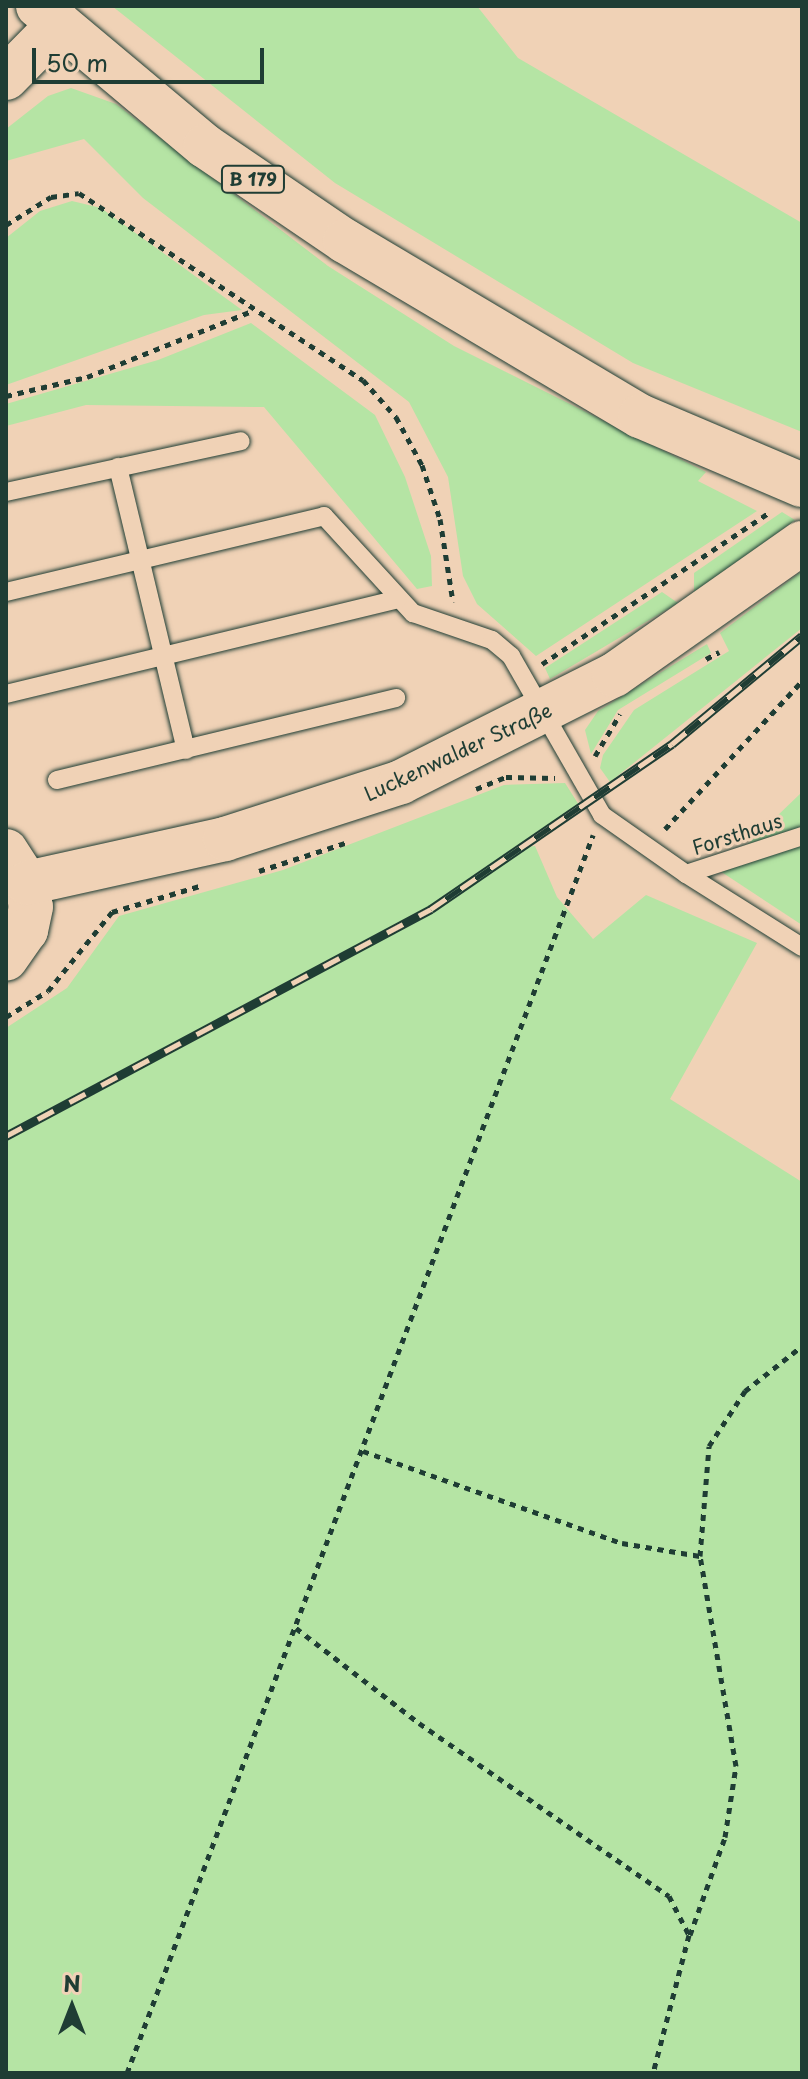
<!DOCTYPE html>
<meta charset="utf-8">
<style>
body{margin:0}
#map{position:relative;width:808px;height:2079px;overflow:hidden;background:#f0d2b6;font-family:"Playpen Sans",sans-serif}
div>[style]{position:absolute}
.green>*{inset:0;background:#b5e4a4}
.path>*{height:5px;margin-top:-2.5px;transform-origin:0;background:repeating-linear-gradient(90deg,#1f3d34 0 6px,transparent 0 12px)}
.roads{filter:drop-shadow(0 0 2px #1f3d34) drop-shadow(0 0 2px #1f3d34)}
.service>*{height:18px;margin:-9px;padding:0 9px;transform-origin:9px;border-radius:9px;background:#f0d2b6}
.secondary>*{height:44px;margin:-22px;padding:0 22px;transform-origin:22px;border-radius:22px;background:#f0d2b6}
.primary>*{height:44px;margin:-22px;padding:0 22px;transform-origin:22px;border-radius:22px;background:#f0d2b6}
.rail>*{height:9px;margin-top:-4.5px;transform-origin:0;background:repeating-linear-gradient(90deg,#f0d2b6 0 18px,#1f3d34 0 36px);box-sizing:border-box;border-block:2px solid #1f3d34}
span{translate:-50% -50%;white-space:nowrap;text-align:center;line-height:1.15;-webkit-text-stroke:6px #f0d2b6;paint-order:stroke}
.shield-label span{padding:2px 6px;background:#f0d2b6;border:2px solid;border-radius:6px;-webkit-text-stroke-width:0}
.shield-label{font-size:18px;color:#1f3d34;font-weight:700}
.street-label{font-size:20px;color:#1f3d34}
.frame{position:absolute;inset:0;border:8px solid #1f3d34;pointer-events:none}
.north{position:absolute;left:32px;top:1967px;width:80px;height:80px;-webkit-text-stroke:6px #f0d2b6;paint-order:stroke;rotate:0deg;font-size:22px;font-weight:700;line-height:32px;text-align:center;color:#1f3d34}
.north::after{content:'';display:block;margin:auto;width:28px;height:36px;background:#1f3d34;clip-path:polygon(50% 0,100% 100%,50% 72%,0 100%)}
.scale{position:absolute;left:32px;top:48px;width:232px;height:36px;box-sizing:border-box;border:4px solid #1f3d34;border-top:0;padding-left:10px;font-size:24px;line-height:28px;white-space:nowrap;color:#1f3d34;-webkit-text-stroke:6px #f0d2b6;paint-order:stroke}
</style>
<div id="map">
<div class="green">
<i style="clip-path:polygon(112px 6px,477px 6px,518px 58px,802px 223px,802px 432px,633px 363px,335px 183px)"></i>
<i style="clip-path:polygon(71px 88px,116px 104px,328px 266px,454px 346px,706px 472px,698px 481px,757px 511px,536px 656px,477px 604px,463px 576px,448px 477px,409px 402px,143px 198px,84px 139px,6px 161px,6px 129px,48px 96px)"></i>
<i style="clip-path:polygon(72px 201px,101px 208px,242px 310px,204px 315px,6px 385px,6px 238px,40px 211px)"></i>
<i style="clip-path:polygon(251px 323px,375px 415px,405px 477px,431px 556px,432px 586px,417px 589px,264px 407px,86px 405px,6px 426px,6px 404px,158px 360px)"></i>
<i style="clip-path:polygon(782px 512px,795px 520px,694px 594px,694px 573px)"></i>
<i style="clip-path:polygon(802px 571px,802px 628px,610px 782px,600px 768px,603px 755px,634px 710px,729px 651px,720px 633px)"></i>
<i style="clip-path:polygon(662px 592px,678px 603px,550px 679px,545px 668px)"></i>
<i style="clip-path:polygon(707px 644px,711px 653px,618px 710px,591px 754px,585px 730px,598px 711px)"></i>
<i style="clip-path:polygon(565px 783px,579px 805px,512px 849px,535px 846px,557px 897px,593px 939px,646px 895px,757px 943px,670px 1099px,802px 1182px,802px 2073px,6px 2073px,6px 1028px,67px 988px,119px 916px,283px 870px,504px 785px)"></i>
<i style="clip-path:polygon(802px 792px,802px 925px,720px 871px)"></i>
</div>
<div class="path">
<i style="left:6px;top:225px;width:53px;rotate:-31.9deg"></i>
<i style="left:51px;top:197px;width:28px;rotate:-8deg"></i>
<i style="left:79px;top:193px;width:340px;rotate:33.4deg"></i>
<i style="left:363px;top:380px;width:50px;rotate:48.3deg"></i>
<i style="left:396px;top:417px;width:55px;rotate:61.6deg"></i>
<i style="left:422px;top:465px;width:57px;rotate:71.6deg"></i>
<i style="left:440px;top:519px;width:84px;rotate:81.1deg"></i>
<i style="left:6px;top:396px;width:83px;rotate:-13.2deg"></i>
<i style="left:87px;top:377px;width:178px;rotate:-21.8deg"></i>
<i style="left:706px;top:659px;width:15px;rotate:-28deg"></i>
<i style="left:542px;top:664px;width:274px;rotate:-33.7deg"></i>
<i style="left:595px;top:756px;width:49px;rotate:-59.2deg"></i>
<i style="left:476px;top:789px;width:32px;rotate:-22deg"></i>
<i style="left:506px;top:777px;width:49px;rotate:1.2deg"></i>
<i style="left:665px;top:829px;width:202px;rotate:-47.2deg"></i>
<i style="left:259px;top:871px;width:94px;rotate:-18deg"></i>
<i style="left:6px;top:1017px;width:49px;rotate:-31.8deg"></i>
<i style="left:48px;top:991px;width:102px;rotate:-51deg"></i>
<i style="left:112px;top:912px;width:95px;rotate:-16.5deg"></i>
<i style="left:363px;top:1451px;width:275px;rotate:19.6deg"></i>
<i style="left:622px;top:1543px;width:79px;rotate:9.5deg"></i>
<i style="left:296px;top:1628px;width:155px;rotate:37.7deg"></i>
<i style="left:419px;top:1723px;width:304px;rotate:34.7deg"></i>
<i style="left:669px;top:1896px;width:44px;rotate:62.9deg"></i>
<i style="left:689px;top:1935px;width:143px;rotate:104.6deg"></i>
<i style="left:690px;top:1935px;width:104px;rotate:-70.3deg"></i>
<i style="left:725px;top:1837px;width:72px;rotate:-81.2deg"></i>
<i style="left:736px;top:1766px;width:213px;rotate:-99.7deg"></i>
<i style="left:700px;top:1556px;width:110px;rotate:-85.3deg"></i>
<i style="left:709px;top:1446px;width:66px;rotate:-56.8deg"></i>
<i style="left:745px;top:1391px;width:73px;rotate:-38.3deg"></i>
<i style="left:127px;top:2073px;width:1323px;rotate:-69.37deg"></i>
</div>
<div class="roads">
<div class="service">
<i style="left:118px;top:467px;width:291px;rotate:76.5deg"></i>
<i style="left:6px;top:492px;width:240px;rotate:-12.2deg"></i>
<i style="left:6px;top:592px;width:327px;rotate:-13.4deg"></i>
<i style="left:324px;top:516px;width:132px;rotate:47.5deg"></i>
<i style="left:413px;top:613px;width:83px;rotate:18.9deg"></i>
<i style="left:492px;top:640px;width:25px;rotate:40deg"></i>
<i style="left:511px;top:656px;width:183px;rotate:60.2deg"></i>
<i style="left:602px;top:815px;width:103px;rotate:35.1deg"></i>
<i style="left:686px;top:874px;width:122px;rotate:-18.1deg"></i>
<i style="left:6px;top:694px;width:403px;rotate:-13.6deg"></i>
<i style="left:57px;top:780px;width:349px;rotate:-13.6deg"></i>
<i style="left:686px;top:874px;width:137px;rotate:32.2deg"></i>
</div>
<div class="secondary">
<i style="left:6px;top:851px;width:38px;rotate:57deg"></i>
<i style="left:27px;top:883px;width:24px;rotate:81deg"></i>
<i style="left:31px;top:907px;width:24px;rotate:102deg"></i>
<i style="left:26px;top:930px;width:35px;rotate:125deg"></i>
<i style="left:27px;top:883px;width:203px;rotate:-12.5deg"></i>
<i style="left:225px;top:839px;width:185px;rotate:-17.9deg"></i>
<i style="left:401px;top:782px;width:238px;rotate:-26.7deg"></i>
<i style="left:614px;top:675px;width:230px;rotate:-35.1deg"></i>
</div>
<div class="primary">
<i style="left:38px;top:6px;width:218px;rotate:40deg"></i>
<i style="left:205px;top:146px;width:169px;rotate:34.2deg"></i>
<i style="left:345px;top:241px;width:343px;rotate:30.7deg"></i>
<i style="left:640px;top:416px;width:176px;rotate:23.1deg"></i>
<i style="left:6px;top:78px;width:76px;rotate:-45.5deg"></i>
</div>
</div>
<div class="rail">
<i style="left:6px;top:1136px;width:482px;rotate:-28.1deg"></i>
<i style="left:431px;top:909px;width:292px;rotate:-34.4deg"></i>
<i style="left:672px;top:744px;width:169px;rotate:-39.7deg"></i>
</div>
<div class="shield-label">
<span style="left:253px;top:179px">B 179</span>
</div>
<div class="street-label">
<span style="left:458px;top:752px;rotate:-25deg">Luckenwalder Straße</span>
<span style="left:737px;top:834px;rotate:-18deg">Forsthaus</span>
</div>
<div class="frame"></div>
<div class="north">N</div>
<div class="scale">50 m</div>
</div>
